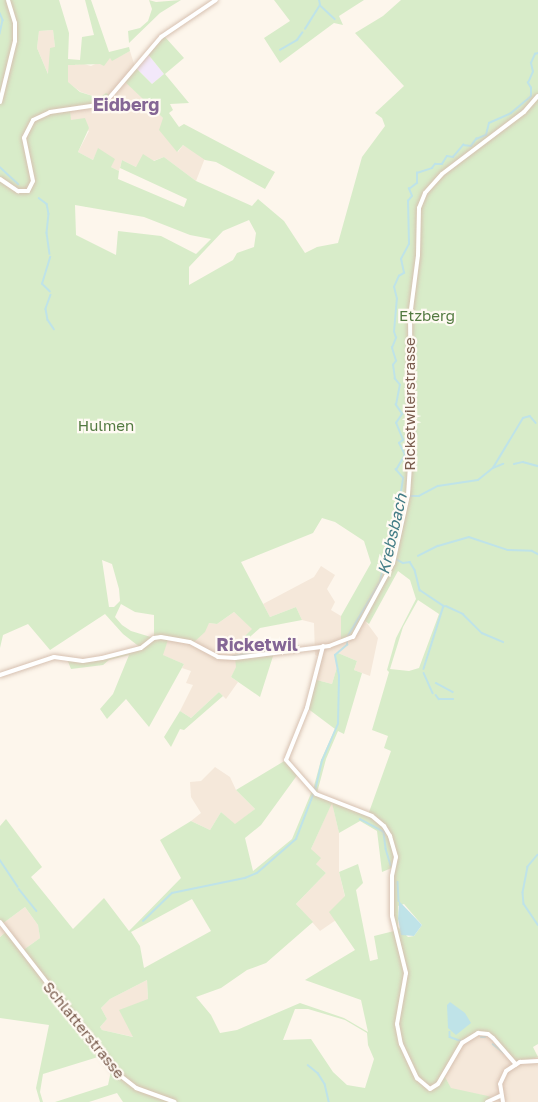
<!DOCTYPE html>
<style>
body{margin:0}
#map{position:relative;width:538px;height:1102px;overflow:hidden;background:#fdf6ec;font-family:"Golos Text",sans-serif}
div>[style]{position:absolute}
.residential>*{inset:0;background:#f5e8da}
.education>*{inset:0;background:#f3e8fa}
.green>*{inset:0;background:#d8ecc9}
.water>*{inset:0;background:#bfe3e8}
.stream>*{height:1.5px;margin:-0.75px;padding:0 0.75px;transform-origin:0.75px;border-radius:0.75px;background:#bfe3e8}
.roads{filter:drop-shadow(0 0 2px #d6c0b0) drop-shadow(0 0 2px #d6c0b0)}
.secondary>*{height:4px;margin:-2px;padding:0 2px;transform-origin:2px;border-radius:2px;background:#fff}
span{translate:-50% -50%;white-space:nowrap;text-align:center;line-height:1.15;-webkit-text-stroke:4.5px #fffaf3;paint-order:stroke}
.park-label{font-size:15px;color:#537a41}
.street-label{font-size:15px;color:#7a5c4d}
.water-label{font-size:16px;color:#437c86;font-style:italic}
.quarter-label{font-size:18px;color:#846695;font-weight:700}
</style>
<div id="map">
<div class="residential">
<i style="clip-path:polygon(53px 30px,55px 47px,49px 76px,37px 48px,39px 31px)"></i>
<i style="clip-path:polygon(130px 51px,135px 67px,124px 80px,163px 118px,166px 138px,178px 152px,183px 145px,205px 158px,196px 181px,164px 157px,136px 167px,122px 160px,119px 171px,111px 167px,98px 149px,93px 160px,78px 152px,89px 131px,70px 120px,70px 110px,99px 98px,81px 92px,67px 82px,68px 65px,84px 64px,91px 66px,110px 57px,112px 60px)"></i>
<i style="clip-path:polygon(321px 566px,335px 575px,327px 589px,335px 602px,331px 610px,341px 616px,341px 643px,364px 619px,378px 638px,370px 676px,354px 670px,357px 661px,338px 653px,335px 656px,337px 667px,332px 684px,313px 679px,320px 657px,315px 655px,314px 623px,302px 620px,296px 607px,270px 617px,263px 604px,314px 577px)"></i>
<i style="clip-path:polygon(234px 612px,253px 629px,241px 640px,242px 657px,231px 677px,238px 682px,226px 699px,219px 692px,191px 718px,180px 711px,193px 685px,186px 683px,191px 671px,182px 668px,184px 664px,162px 655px,169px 637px,209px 623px,217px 624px)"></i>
<i style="clip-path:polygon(215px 767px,230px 777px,236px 790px,255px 809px,235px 825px,221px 812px,210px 830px,191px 821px,201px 813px,191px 797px,190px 782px,201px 781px)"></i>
<i style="clip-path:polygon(332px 802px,339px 833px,339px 872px,345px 897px,336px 920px,320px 931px,296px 904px,326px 873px,316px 864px,311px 849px)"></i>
<i style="clip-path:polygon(25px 907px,38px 925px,40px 938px,22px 951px,7px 931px,0 937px,0 922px,2px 924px)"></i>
<i style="clip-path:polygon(147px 980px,148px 999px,134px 1037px,102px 1030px,100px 1027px,107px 1019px,101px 1008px,110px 999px)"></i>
<i style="clip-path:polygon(488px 1034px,508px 1052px,516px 1064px,538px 1057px,538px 1102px,487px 1102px,481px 1095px,451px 1089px,444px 1075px,462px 1043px,472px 1035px)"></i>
</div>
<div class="education">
<i style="clip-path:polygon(147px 53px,164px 74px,152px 84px,135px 67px)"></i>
</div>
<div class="green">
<i style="clip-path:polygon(evenodd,0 0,59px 0,69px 33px,68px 59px,80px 60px,82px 37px,94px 35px,85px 0,91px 0,109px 52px,129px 47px,130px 51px,112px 61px,110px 58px,104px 66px,100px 64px,68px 65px,68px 82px,80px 92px,99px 98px,106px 93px,110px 95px,107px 102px,70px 110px,71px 120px,85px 118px,89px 128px,78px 152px,93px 160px,98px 148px,115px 159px,111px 167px,119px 171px,118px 179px,184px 207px,187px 199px,120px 168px,122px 160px,136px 167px,143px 154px,154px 161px,164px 157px,196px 181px,252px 206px,258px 199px,284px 221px,305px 253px,317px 247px,338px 243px,362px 157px,385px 126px,382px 118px,375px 113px,404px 86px,355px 33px,383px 16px,401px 0,538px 0,538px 1044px,533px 1047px,538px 1057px,516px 1064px,493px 1038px,483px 1033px,462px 1043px,444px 1075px,451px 1088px,488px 1096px,492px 1098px,487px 1102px,123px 1102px,117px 1093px,89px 1102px,55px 1102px,108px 1085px,111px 1071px,98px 1057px,43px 1074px,40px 1092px,43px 1102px,40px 1102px,36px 1088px,49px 1025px,0 1018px,0 937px,7px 931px,22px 951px,40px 938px,38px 925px,25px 907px,2px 924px,0 922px,0 826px,6px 819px,42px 867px,31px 877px,73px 929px,104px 898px,129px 931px,181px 878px,160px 840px,191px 821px,210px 830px,221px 812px,235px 824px,255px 809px,236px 790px,286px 760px,298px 774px,261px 825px,245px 838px,253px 871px,292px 839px,314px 786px,321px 760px,335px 729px,307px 708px,313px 679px,332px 684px,337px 667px,335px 655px,338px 653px,357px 661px,354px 670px,362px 673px,344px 734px,338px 731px,326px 759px,317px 793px,368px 815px,391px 751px,384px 748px,388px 736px,372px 730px,389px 672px,387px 670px,396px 638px,416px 599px,410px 580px,398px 571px,369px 624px,364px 620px,353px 637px,341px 643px,341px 616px,371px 563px,364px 541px,335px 522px,322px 518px,313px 533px,241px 562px,270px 617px,296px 607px,302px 620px,260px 628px,242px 644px,241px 640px,252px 629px,234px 612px,217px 624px,209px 623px,205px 632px,193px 643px,169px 637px,163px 655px,184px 664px,149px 727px,126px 699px,107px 719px,100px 709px,113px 694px,129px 655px,109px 660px,103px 665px,71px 669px,67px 659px,83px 661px,141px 648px,123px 634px,105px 614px,50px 650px,28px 624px,3px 635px,0 648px,0 0,53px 30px,55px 47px,50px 48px,48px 74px,37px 48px,39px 31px,53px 30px,0 0,75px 205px,144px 217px,190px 235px,211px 239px,196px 254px,161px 236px,118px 231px,116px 255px,76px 235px,75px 205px,0 0,249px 220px,256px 233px,254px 247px,237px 253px,233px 260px,189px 285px,189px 267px,223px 231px,249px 220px,0 0,102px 560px,112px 564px,119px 589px,120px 601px,114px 607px,109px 607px,102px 560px,0 0,418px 600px,439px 614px,419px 668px,409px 671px,390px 669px,403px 627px,418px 600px,0 0,121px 604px,135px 612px,154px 615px,154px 638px,131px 631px,122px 625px,115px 617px,121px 604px,0 0,332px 803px,339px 833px,360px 821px,377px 831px,382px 872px,394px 867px,392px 916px,394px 931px,374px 936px,378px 959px,370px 961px,356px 890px,363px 883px,358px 864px,339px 872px,345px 896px,329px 912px,355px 950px,305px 980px,361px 1000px,368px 1032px,344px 1018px,300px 1003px,237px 1030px,220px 1033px,211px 1015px,196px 997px,221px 988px,247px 970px,266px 963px,313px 922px,296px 904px,326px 873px,316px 864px,321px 858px,311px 849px,332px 803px,0 0,192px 899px,211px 931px,144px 968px,140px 946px,131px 932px,192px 899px,0 0,404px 904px,422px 925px,414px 936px,408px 937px,398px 927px,398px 906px,404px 904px,0 0,147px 980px,148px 999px,119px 1010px,133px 1037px,102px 1030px,100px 1027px,107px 1019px,101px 1008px,110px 999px,147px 980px,0 0,295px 1009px,308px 1009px,345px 1020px,367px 1033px,368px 1045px,374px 1059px,365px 1088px,347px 1085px,333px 1072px,311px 1039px,283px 1040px,295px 1009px)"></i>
<i style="clip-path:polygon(149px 0,156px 2px,181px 0,160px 13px,129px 43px,128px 31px,140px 28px,148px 21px,152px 9px)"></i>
<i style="clip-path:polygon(274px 0,364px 0,339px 16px,343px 25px,334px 23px,280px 63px,264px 38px,290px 21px)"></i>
<i style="clip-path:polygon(190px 19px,165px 37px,184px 58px,165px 74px,189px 103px,170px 104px,173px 110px,169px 113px,179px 127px,184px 124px,275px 172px,265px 189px,216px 162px,205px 160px,183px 145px,177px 152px,159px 130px,163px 118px,123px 80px,135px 67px,152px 84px,164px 74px,147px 53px,161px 37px)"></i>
<i style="clip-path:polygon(299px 645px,299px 649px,274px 653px,260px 697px,231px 677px,236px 667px,235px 658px,242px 657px,242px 653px)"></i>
<i style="clip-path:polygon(219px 692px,223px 696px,184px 730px,180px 729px,171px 747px,164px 737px,180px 711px,191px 718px)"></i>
</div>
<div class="water">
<i style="clip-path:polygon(399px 901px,422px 925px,414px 936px,401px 935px,398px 919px)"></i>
<i style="clip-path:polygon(450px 1002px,465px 1013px,471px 1023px,456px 1035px,448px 1028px,447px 1005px)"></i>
</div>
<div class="stream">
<i style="left:321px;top:6px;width:19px;rotate:43deg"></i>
<i style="left:0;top:13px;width:8px;rotate:67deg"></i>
<i style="left:3px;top:20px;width:14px;rotate:102deg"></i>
<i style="left:305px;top:29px;width:28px;rotate:-58deg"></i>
<i style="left:320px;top:5px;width:5px;rotate:-101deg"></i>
<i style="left:280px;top:50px;width:20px;rotate:-30deg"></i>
<i style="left:297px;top:40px;width:9px;rotate:-54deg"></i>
<i style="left:0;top:167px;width:25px;rotate:43deg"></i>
<i style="left:39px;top:198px;width:10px;rotate:37deg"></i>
<i style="left:47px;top:204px;width:10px;rotate:79deg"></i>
<i style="left:49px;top:214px;width:19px;rotate:96deg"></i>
<i style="left:47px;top:233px;width:21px;rotate:82deg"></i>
<i style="left:50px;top:292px;width:11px;rotate:-135deg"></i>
<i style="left:42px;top:284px;width:28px;rotate:-73deg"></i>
<i style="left:51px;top:295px;width:15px;rotate:110deg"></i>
<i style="left:46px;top:309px;width:11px;rotate:80deg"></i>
<i style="left:48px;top:320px;width:11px;rotate:56deg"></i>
<i style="left:514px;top:464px;width:9px;rotate:-13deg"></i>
<i style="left:523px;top:462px;width:16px;rotate:15deg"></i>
<i style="left:493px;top:468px;width:11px;rotate:-22deg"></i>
<i style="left:410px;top:496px;width:9px"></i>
<i style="left:419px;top:496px;width:21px;rotate:-28deg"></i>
<i style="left:438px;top:486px;width:40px;rotate:-8.5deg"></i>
<i style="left:478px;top:480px;width:19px;rotate:-39deg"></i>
<i style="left:493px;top:468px;width:58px;rotate:-59deg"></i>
<i style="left:523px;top:418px;width:7px;rotate:-16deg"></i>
<i style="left:530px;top:416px;width:9px;rotate:49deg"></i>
<i style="left:418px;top:556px;width:22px;rotate:-27deg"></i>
<i style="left:438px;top:546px;width:32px;rotate:-16deg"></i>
<i style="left:469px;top:537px;width:41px;rotate:18.4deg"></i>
<i style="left:508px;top:550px;width:24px;rotate:2deg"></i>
<i style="left:532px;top:551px;width:7px;rotate:27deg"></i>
<i style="left:396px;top:559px;width:8px;rotate:30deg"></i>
<i style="left:403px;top:563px;width:7px;rotate:-8deg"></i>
<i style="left:410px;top:562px;width:9px;rotate:58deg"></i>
<i style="left:415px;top:570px;width:21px;rotate:76deg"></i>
<i style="left:420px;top:590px;width:29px;rotate:34deg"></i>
<i style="left:444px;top:606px;width:66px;rotate:107.6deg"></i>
<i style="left:446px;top:606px;width:19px;rotate:25deg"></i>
<i style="left:463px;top:614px;width:27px;rotate:45deg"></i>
<i style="left:482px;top:633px;width:23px;rotate:23deg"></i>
<i style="left:348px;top:636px;width:63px;rotate:-59.3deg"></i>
<i style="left:380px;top:582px;width:24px;rotate:-78deg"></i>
<i style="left:385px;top:559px;width:9px;rotate:-58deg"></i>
<i style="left:390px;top:551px;width:16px;rotate:-90deg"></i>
<i style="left:390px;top:535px;width:16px;rotate:-60deg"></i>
<i style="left:398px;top:521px;width:9px;rotate:-117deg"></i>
<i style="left:394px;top:513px;width:7px;rotate:-27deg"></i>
<i style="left:400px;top:510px;width:5px;rotate:-101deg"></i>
<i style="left:399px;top:505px;width:4px;rotate:-45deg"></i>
<i style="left:402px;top:502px;width:4px;rotate:-117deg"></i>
<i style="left:400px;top:498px;width:20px;rotate:-81deg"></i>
<i style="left:403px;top:478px;width:11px;rotate:-131deg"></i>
<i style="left:396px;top:470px;width:17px;rotate:-59deg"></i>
<i style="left:405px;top:455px;width:13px;rotate:-117deg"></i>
<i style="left:399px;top:443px;width:5px;rotate:-37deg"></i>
<i style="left:403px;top:440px;width:18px;rotate:-112deg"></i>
<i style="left:396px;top:423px;width:11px;rotate:-56deg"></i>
<i style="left:402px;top:414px;width:11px;rotate:-124deg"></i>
<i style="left:396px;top:405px;width:20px;rotate:-79deg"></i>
<i style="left:400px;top:385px;width:8px;rotate:-130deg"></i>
<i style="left:395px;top:379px;width:14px;rotate:-98deg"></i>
<i style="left:393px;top:365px;width:5px;rotate:-53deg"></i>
<i style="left:396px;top:361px;width:14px;rotate:-107deg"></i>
<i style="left:392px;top:348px;width:11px;rotate:-68deg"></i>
<i style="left:396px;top:338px;width:6px;rotate:-108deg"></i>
<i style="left:394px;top:332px;width:33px;rotate:-85deg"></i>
<i style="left:397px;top:299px;width:12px;rotate:-104deg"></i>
<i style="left:394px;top:287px;width:12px;rotate:-66deg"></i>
<i style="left:399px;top:276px;width:6px;rotate:-31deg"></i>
<i style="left:404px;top:273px;width:14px;rotate:-102deg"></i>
<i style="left:401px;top:259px;width:17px;rotate:-62deg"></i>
<i style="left:409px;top:244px;width:43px;rotate:-91.3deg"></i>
<i style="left:408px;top:201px;width:6px;rotate:-51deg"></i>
<i style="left:412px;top:196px;width:8px;rotate:-113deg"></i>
<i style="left:409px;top:189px;width:10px;rotate:-37deg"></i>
<i style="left:417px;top:183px;width:10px;rotate:-90deg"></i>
<i style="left:417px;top:173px;width:16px;rotate:-18deg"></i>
<i style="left:432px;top:168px;width:5px;rotate:-53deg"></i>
<i style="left:435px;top:164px;width:7px"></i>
<i style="left:442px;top:164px;width:9px;rotate:-58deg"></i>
<i style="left:447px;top:156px;width:6px;rotate:9deg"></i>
<i style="left:453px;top:157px;width:16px;rotate:-50deg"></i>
<i style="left:463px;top:145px;width:8px;rotate:7deg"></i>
<i style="left:471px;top:146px;width:9px;rotate:-54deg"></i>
<i style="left:476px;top:139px;width:11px;rotate:-22deg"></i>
<i style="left:486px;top:135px;width:12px;rotate:-76deg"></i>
<i style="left:489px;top:123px;width:24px;rotate:-24deg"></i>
<i style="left:511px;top:113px;width:26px;rotate:-40deg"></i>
<i style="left:531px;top:96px;width:8px;rotate:-90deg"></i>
<i style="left:531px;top:88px;width:6px;rotate:-121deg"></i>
<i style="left:528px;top:83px;width:12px;rotate:-66deg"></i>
<i style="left:533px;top:72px;width:9px;rotate:-103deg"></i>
<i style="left:531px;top:63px;width:10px;rotate:-66deg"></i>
<i style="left:535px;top:54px;width:3px;rotate:-18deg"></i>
<i style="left:233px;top:656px;width:64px;rotate:-8.1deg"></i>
<i style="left:424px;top:673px;width:22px;rotate:66deg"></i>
<i style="left:436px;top:683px;width:19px;rotate:28deg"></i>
<i style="left:436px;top:695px;width:5px;rotate:53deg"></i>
<i style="left:439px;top:699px;width:14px"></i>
<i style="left:315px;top:791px;width:31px;rotate:-77deg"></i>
<i style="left:322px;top:761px;width:40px;rotate:-66.6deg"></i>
<i style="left:338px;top:724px;width:48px;rotate:-88.8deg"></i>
<i style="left:339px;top:676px;width:21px;rotate:-101deg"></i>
<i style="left:335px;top:655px;width:16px;rotate:-40deg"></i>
<i style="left:347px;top:645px;width:4px;rotate:-90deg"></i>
<i style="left:360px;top:819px;width:27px;rotate:28deg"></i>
<i style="left:384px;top:832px;width:17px;rotate:83deg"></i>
<i style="left:386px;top:849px;width:17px;rotate:73deg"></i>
<i style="left:538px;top:855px;width:16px;rotate:130deg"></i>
<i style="left:528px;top:867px;width:26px;rotate:101deg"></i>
<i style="left:523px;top:893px;width:11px;rotate:85deg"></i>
<i style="left:524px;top:904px;width:25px;rotate:56deg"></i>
<i style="left:0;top:860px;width:32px;rotate:56deg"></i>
<i style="left:398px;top:882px;width:19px;rotate:87deg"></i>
<i style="left:19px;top:889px;width:28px;rotate:51deg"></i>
<i style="left:143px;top:921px;width:40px;rotate:-44deg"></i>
<i style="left:172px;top:893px;width:75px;rotate:-11.6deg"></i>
<i style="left:245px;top:878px;width:13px;rotate:-23deg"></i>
<i style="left:257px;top:873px;width:52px;rotate:-41.1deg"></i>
<i style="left:296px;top:839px;width:47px;rotate:-68.9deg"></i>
<i style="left:450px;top:1032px;width:5px;rotate:90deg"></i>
<i style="left:450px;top:1037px;width:12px;rotate:20deg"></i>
<i style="left:481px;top:1037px;width:4px"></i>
<i style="left:493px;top:1044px;width:14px;rotate:39deg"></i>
<i style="left:308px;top:1065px;width:13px;rotate:39deg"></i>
<i style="left:318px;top:1073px;width:13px;rotate:58deg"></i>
<i style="left:325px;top:1084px;width:18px;rotate:77deg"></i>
</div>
<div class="roads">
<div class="secondary">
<i style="left:0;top:102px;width:63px;rotate:-76.2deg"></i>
<i style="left:15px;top:41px;width:18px;rotate:-90deg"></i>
<i style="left:15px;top:23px;width:24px;rotate:-107deg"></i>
<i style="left:0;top:179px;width:22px;rotate:34deg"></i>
<i style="left:18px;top:191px;width:10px"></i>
<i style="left:28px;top:191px;width:11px;rotate:-63deg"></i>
<i style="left:33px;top:181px;width:44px;rotate:-101.8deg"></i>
<i style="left:24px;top:138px;width:20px;rotate:-63deg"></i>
<i style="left:33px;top:120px;width:19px;rotate:-25deg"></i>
<i style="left:50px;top:112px;width:55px;rotate:-8.4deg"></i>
<i style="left:104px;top:104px;width:88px;rotate:-49.6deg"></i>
<i style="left:161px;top:37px;width:66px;rotate:-33.9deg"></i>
<i style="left:323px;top:646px;width:64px;rotate:104.5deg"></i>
<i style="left:307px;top:708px;width:56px;rotate:112deg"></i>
<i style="left:286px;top:760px;width:45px;rotate:48.6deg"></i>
<i style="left:316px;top:794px;width:60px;rotate:21.4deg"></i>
<i style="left:372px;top:816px;width:16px;rotate:40deg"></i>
<i style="left:384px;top:826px;width:12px;rotate:59deg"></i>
<i style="left:390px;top:836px;width:22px;rotate:74deg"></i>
<i style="left:396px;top:857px;width:19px;rotate:102deg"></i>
<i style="left:392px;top:876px;width:40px;rotate:90deg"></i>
<i style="left:392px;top:916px;width:59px;rotate:76.2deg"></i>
<i style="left:406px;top:973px;width:52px;rotate:100deg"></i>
<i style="left:397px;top:1024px;width:20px;rotate:79deg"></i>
<i style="left:401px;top:1044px;width:38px;rotate:65deg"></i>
<i style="left:417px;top:1078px;width:17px;rotate:40deg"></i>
<i style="left:430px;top:1089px;width:9px;rotate:-32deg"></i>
<i style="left:438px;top:1084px;width:48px;rotate:-59.7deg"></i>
<i style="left:462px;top:1043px;width:19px;rotate:-32deg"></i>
<i style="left:478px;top:1033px;width:10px;rotate:6deg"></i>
<i style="left:488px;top:1034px;width:6px;rotate:39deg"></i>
<i style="left:493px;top:1038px;width:35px;rotate:49deg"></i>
<i style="left:0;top:675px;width:57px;rotate:-18.4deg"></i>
<i style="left:54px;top:657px;width:29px;rotate:8deg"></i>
<i style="left:83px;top:661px;width:19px;rotate:-9deg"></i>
<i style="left:102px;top:658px;width:40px;rotate:-14.4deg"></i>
<i style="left:141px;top:648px;width:16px;rotate:-38deg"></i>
<i style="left:154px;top:638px;width:7px;rotate:-8deg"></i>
<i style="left:161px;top:637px;width:29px;rotate:10deg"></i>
<i style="left:190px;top:642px;width:32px;rotate:28deg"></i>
<i style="left:218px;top:657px;width:17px;rotate:3deg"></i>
<i style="left:235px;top:658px;width:95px;rotate:-7.3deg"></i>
<i style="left:329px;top:646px;width:26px;rotate:-21deg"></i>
<i style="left:353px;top:637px;width:84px;rotate:-61.6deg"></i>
<i style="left:393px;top:563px;width:70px;rotate:-77.6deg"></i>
<i style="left:408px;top:495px;width:44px;rotate:-86.1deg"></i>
<i style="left:411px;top:451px;width:134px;rotate:-90.4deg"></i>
<i style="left:410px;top:317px;width:63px;rotate:-82.6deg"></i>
<i style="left:418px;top:255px;width:47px;rotate:-88.8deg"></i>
<i style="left:419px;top:208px;width:16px;rotate:-68deg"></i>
<i style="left:425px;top:193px;width:25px;rotate:-48deg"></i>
<i style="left:442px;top:174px;width:103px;rotate:-37.1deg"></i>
<i style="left:524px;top:112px;width:21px;rotate:-49deg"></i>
<i style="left:0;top:922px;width:191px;rotate:52.2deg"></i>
<i style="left:117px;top:1073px;width:24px;rotate:38deg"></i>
<i style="left:136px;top:1088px;width:41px;rotate:19.7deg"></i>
<i style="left:487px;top:1102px;width:14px;rotate:-25deg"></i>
<i style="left:503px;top:1102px;width:18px;rotate:-99deg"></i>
<i style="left:500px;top:1084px;width:14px;rotate:-65deg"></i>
<i style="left:506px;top:1071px;width:17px;rotate:-33deg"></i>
<i style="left:520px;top:1062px;width:18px;rotate:-3deg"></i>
</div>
</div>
<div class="park-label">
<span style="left:427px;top:316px">Etzberg</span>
<span style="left:106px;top:426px">Hulmen</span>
</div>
<div class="street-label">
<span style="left:410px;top:404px;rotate:-90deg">Ricketwilerstrasse</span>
<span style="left:84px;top:1030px;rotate:51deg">Schlatterstrasse</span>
</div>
<div class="water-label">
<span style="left:392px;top:534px;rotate:-77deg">Krebsbach</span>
</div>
<div class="quarter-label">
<span style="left:126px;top:104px">Eidberg</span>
<span style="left:257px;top:644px">Ricketwil</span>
</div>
</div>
